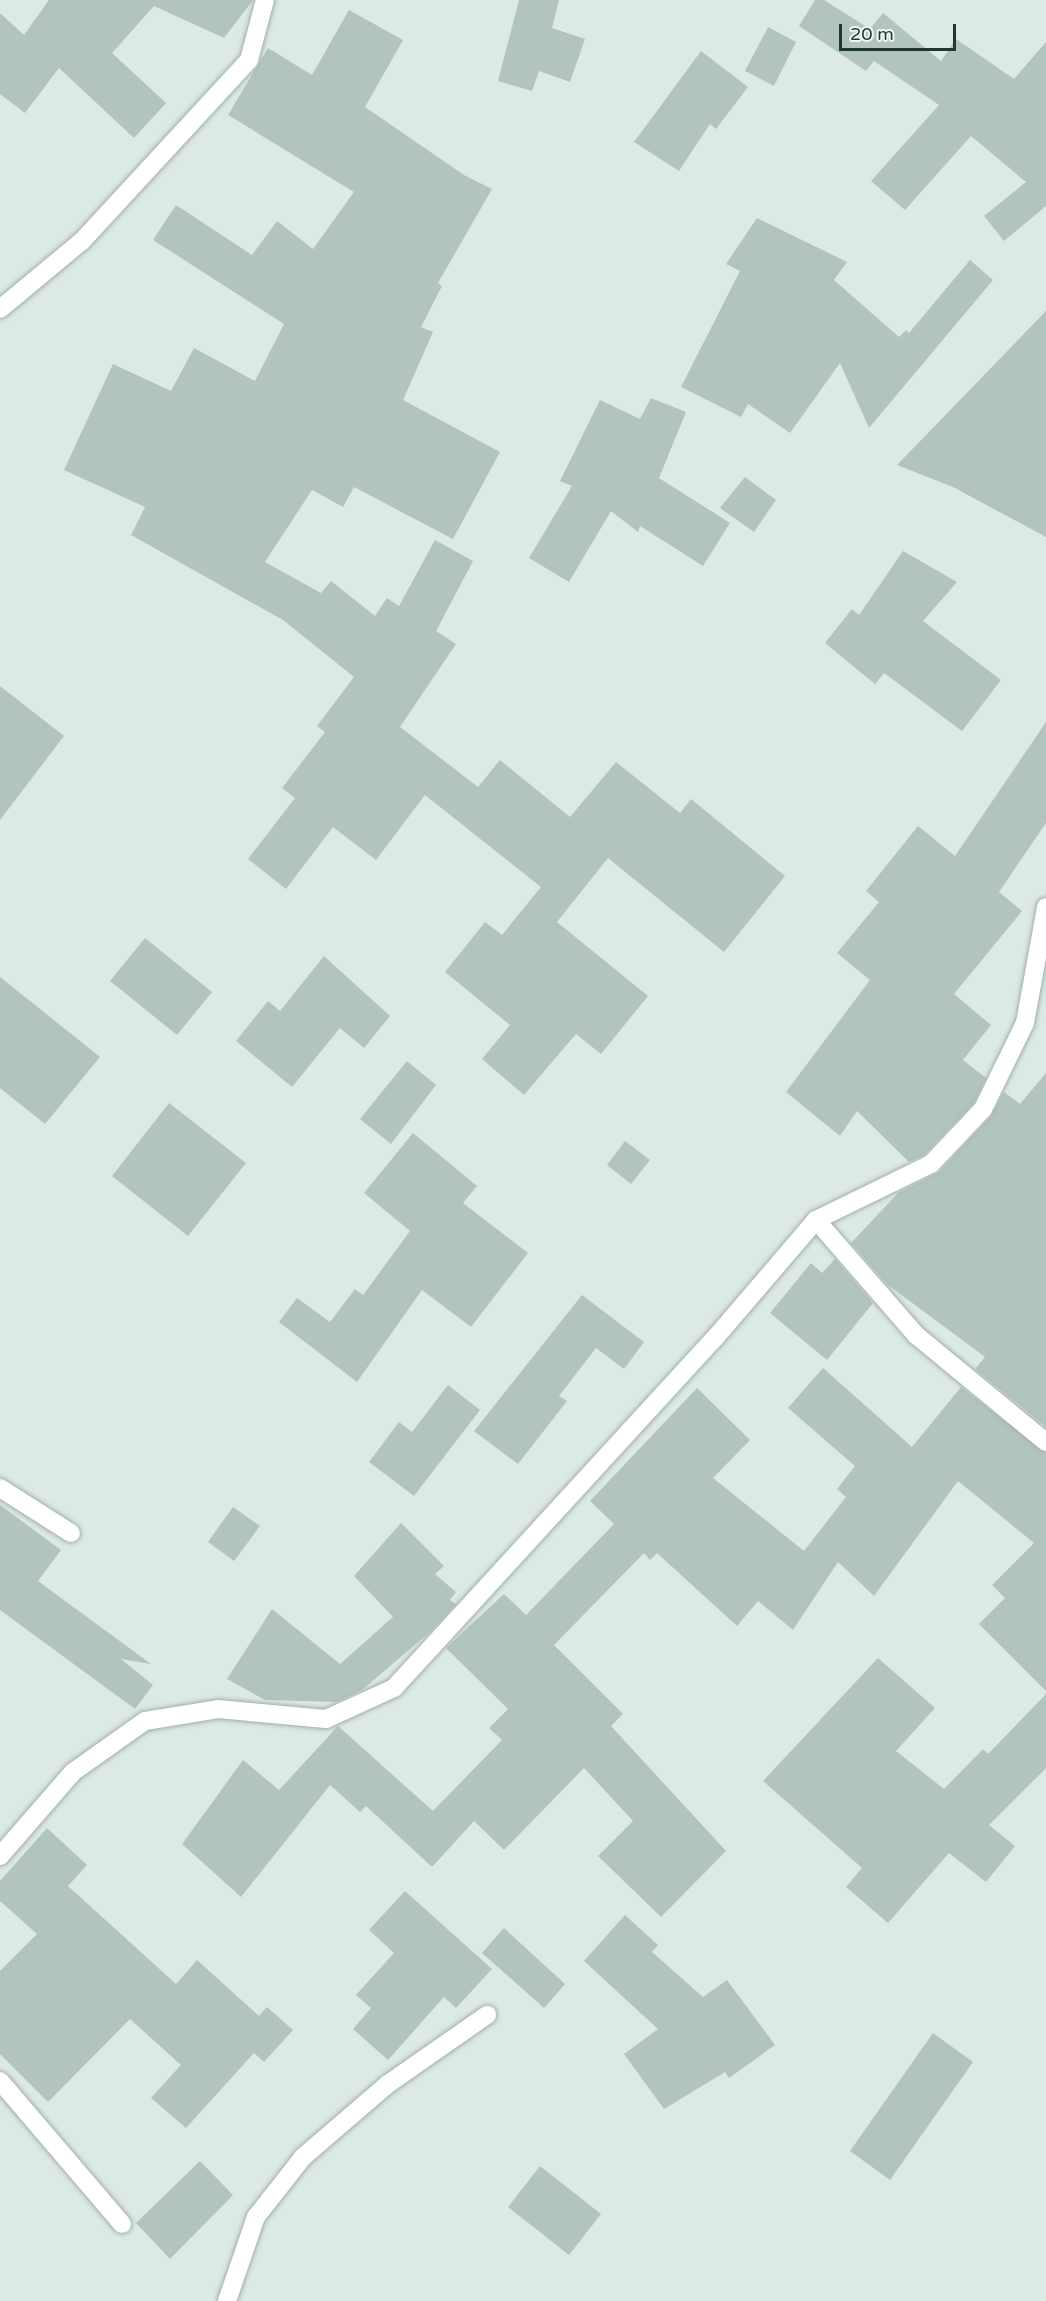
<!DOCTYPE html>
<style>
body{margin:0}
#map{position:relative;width:1046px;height:2301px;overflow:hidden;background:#dde9e4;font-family:"Varela Round",sans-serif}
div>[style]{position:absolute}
.building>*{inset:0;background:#b3c4bd}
.roads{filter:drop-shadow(0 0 2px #a0b0ab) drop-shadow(0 0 2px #a0b0ab)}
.minor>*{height:18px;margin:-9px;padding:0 9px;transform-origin:9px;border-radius:9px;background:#fff}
span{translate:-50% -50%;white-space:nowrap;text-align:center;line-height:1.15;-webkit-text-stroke:4.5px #edf6f2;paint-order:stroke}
.scale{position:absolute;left:839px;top:24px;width:117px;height:27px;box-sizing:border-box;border:3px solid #1f3831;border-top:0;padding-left:8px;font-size:18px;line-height:21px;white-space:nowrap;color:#1f3831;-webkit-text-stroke:4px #edf6f2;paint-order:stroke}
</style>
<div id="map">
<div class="building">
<i style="clip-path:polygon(49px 0,253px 0,224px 38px,154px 6px,112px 53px,166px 103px,134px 138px,59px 68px,25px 113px,0 94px,0 13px,24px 35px)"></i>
<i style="clip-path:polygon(519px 0,559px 0,552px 28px,585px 39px,570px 82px,539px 71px,532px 91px,498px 81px)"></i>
<i style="clip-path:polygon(815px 0,824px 0,870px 29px,883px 13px,941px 61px,956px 39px,1014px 79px,1046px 42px,1046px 206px,1004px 241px,984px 216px,1026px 182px,971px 136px,905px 210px,871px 181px,939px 105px,874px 61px,866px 71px,799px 26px)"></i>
<i style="clip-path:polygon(349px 10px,403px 40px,365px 107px,464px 175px,492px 189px,438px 283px,442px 286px,421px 327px,433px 332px,403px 400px,500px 452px,453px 539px,354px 487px,343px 507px,312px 490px,265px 562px,321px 593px,331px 581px,375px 616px,387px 598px,399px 606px,435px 540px,473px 561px,436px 631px,456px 644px,400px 727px,478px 787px,500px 760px,570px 817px,616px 762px,680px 813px,691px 799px,785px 876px,724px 952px,608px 858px,557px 922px,648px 996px,601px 1054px,576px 1034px,524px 1095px,482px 1059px,510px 1025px,445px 972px,485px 922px,502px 935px,541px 887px,425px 795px,376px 860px,333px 827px,286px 889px,248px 859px,295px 798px,282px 788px,325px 732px,317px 726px,354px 677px,283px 620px,131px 535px,145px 507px,64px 470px,113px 364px,171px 391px,194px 348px,255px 381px,284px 324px,153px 240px,176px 205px,252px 255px,277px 221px,313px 249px,354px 192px,228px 115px,268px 48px,312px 75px)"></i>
<i style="clip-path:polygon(768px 27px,796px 42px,774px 86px,745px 71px)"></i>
<i style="clip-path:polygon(701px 51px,748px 87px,716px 129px,710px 124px,679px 171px,634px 142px)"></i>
<i style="clip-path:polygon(757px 218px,847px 262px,834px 280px,899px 337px,906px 330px,909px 333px,970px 260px,993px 280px,869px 428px,840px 363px,790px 433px,748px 404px,741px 417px,681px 387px,740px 271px,726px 264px)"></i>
<i style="clip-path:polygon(1046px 311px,1046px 537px,953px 487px,897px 465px)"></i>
<i style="clip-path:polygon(651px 398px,686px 412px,659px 478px,730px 523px,703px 566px,640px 526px,638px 532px,611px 511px,569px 582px,529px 558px,572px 486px,560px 481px,600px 400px,640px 419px)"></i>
<i style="clip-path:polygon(745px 477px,776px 500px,754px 532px,720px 508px)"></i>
<i style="clip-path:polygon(903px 551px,957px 582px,923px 621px,1001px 680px,962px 731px,884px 673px,875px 684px,825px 643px,852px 609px,859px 615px)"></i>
<i style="clip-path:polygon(0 686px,64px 736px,0 820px)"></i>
<i style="clip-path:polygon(1046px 722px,1046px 823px,999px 892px,1022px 911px,954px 994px,991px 1025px,963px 1060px,986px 1078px,974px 1103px,924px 1155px,909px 1162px,857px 1111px,840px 1136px,786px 1092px,870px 980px,837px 953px,879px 902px,866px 891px,918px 826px,955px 856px)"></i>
<i style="clip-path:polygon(145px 938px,212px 992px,177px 1035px,110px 981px)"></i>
<i style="clip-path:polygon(324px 956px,390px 1016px,364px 1048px,340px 1028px,292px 1087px,236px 1041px,268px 1001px,280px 1011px)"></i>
<i style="clip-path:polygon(0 977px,100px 1057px,45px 1124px,0 1088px)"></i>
<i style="clip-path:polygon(407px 1061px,436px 1085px,391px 1144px,360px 1119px)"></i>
<i style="clip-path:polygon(1046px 1073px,1046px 1427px,975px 1369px,985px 1357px,888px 1285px,851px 1243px,898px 1193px,939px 1172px,991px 1116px,1004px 1092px,1020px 1104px)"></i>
<i style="clip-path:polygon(169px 1103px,246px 1163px,188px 1236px,112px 1176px)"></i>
<i style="clip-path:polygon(413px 1133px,477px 1186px,463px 1203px,528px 1253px,471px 1327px,422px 1290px,357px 1382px,279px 1322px,297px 1298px,330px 1322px,355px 1289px,363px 1295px,410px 1231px,364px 1193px)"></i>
<i style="clip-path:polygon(625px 1141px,650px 1160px,631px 1184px,607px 1165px)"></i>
<i style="clip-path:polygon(835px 1259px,873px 1303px,827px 1360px,770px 1313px,811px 1263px,822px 1273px)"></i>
<i style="clip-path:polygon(582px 1295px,644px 1342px,624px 1369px,596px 1348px,559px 1396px,567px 1401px,518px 1464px,474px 1431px)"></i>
<i style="clip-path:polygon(823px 1368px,912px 1447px,961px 1387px,1046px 1453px,1046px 1691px,979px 1624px,1005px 1598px,992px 1585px,1034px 1543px,958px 1481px,874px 1596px,838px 1562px,793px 1630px,758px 1601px,737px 1626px,657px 1553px,650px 1560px,644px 1553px,554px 1645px,623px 1714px,611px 1726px,726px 1851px,661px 1917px,598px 1856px,633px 1821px,584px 1768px,504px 1850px,474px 1821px,432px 1867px,366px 1806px,360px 1812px,330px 1785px,241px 1897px,182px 1844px,243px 1760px,279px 1790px,338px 1726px,433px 1811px,502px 1740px,489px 1728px,508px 1709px,446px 1648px,504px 1594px,526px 1615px,614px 1524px,590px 1501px,697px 1388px,750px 1440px,713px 1478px,804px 1551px,846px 1497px,837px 1489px,855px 1466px,788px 1408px)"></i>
<i style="clip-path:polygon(448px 1385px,480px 1410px,414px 1496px,369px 1462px,399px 1422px,412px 1432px)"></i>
<i style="clip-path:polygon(0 1505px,61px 1550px,38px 1581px,151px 1664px,121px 1659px,153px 1685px,135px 1709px,0 1610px)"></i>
<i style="clip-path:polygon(233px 1507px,260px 1526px,234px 1561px,208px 1542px)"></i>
<i style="clip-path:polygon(401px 1523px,444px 1566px,435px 1574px,456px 1592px,450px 1600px,456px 1604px,430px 1632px,362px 1690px,337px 1702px,265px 1700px,227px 1679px,272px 1609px,340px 1664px,393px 1617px,354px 1576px)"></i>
<i style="clip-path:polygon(878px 1658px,935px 1708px,896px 1751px,944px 1789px,983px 1749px,988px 1754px,1046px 1694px,1046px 1768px,989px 1825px,1015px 1846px,986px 1882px,949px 1853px,888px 1923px,846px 1887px,862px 1868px,763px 1781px)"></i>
<i style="clip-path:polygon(47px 1828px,87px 1865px,68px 1886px,176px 1984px,197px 1960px,259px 2016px,267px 2007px,293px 2030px,264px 2062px,254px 2053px,186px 2128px,151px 2098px,181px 2065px,130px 2019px,48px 2102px,0 2054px,0 1971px,37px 1934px,0 1901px,0 1881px)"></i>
<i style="clip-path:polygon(405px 1891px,492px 1969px,456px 2008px,444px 1997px,388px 2060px,353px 2029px,371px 2008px,356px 1995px,394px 1953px,369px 1930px)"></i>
<i style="clip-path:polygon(625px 1915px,658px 1945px,652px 1952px,703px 1997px,727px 1980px,775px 2045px,729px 2078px,725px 2072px,664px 2109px,624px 2054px,658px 2029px,584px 1961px)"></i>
<i style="clip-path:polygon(504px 1928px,565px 1984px,544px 2008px,482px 1953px)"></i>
<i style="clip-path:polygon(933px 2033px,973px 2062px,890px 2180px,850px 2151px)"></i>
<i style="clip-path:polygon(200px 2161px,233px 2195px,170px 2259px,136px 2223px)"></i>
<i style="clip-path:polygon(540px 2166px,601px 2214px,569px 2255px,508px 2207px)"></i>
</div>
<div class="roads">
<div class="minor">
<i style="left:0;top:309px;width:107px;rotate:-39.7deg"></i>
<i style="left:82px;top:241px;width:246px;rotate:-47.3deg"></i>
<i style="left:249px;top:60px;width:62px;rotate:-75.1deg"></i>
<i style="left:816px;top:1220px;width:152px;rotate:49deg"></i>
<i style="left:916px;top:1335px;width:168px;rotate:39.5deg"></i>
<i style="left:0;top:1488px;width:84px;rotate:32.4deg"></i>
<i style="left:0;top:1856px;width:111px;rotate:-49deg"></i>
<i style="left:73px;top:1772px;width:88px;rotate:-35.3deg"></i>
<i style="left:145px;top:1721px;width:74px;rotate:-9.3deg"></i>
<i style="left:218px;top:1709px;width:108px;rotate:5.3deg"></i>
<i style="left:326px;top:1719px;width:75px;rotate:-24.5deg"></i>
<i style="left:394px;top:1688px;width:475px;rotate:-47.5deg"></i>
<i style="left:715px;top:1338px;width:155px;rotate:-49.4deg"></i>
<i style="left:816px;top:1220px;width:128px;rotate:-26deg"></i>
<i style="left:931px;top:1164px;width:76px;rotate:-46.6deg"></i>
<i style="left:983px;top:1109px;width:96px;rotate:-64deg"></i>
<i style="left:1025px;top:1023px;width:118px;rotate:-79.7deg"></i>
<i style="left:0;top:2081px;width:188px;rotate:49.5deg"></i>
<i style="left:227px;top:2301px;width:89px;rotate:-71deg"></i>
<i style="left:256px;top:2217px;width:76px;rotate:-51.9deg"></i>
<i style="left:303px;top:2157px;width:112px;rotate:-40.7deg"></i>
<i style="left:388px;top:2084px;width:121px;rotate:-34.9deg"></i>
</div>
</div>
<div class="scale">20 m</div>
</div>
